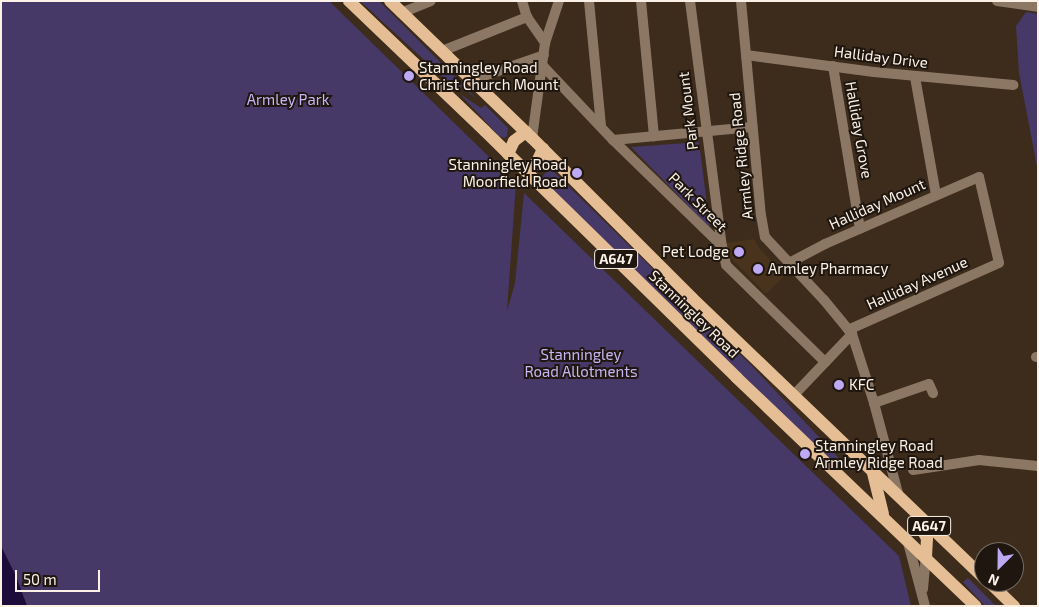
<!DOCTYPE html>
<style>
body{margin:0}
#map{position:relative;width:1039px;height:607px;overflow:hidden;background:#3d2c1b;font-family:"Exo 2",sans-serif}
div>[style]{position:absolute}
.built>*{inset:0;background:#49331c}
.green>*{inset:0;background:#463867}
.water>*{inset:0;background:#1d0b39}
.minor>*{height:10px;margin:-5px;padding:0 5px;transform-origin:5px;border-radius:5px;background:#8b7764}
.tertiary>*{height:10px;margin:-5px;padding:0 5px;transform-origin:5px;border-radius:5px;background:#8b7764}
.primary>*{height:12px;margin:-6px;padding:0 6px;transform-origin:6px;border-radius:6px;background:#e6be95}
.dots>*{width:14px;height:14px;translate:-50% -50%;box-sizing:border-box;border:2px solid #1e160f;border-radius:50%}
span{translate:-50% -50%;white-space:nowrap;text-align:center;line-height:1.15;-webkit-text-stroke:4px #1e160f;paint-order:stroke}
.shield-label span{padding:1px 4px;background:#1e160f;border:1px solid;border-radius:4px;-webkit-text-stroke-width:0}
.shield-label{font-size:14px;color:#fcf1e6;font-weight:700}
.street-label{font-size:15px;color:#fcf1e6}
.poi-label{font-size:15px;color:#fcf1e6}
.left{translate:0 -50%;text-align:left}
.right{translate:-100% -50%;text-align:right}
.park-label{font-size:15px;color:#c7b6f6}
.frame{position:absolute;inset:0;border:2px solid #fcf1e6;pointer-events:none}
.north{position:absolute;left:974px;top:542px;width:50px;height:50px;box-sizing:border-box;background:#1e160f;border:1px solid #776e65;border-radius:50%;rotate:203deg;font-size:14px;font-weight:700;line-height:20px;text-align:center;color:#fcf1e6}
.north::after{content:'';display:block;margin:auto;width:18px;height:22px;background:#bea9f5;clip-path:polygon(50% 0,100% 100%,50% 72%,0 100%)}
.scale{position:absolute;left:15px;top:570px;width:85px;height:22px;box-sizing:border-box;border:2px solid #fcf1e6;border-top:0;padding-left:6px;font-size:15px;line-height:18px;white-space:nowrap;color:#fcf1e6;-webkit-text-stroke:4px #1e160f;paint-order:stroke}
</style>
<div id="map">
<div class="built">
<i style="clip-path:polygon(754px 239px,759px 248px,785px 275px,766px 294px,727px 254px,726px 243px)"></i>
</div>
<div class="green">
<i style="clip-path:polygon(1px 1px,329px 1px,516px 183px,507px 311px,515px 283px,524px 193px,899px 556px,911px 606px,27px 606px,1px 546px)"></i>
<i style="clip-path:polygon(360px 1px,379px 1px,476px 98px,459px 86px,456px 89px)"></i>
<i style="clip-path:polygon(1026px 12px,1038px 14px,1038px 172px,1019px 73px,1016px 26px)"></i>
<i style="clip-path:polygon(460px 94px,481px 108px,485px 105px,508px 128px,507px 136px,504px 138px,499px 136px)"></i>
<i style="clip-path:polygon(699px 142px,710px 228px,631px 147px)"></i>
<i style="clip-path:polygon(548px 170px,553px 171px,750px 364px,838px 457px,838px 466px,786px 418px,541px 178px)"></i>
<i style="clip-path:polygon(968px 578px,996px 606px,985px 606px,963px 582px)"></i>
</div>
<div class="water">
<i style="clip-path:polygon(1px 546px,16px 576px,27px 606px,1px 606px)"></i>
</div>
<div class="minor">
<i style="left:522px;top:1px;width:17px;rotate:73deg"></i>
<i style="left:527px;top:17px;width:32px;rotate:55deg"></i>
<i style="left:589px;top:1px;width:125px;rotate:84.5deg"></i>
<i style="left:641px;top:1px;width:136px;rotate:84.5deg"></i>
<i style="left:690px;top:1px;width:247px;rotate:82.6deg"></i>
<i style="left:997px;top:1px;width:41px;rotate:8.3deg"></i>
<i style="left:401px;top:13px;width:32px;rotate:-22deg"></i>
<i style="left:442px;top:51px;width:92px;rotate:-21.8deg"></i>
<i style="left:746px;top:55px;width:129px;rotate:7.6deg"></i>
<i style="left:874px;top:72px;width:140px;rotate:5.3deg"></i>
<i style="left:543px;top:66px;width:102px;rotate:46.6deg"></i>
<i style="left:613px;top:140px;width:152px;rotate:44.2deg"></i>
<i style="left:722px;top:246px;width:19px;rotate:78deg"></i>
<i style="left:726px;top:265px;width:139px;rotate:44.4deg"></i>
<i style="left:833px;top:66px;width:165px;rotate:80.6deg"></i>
<i style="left:915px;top:77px;width:120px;rotate:79.9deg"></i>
<i style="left:472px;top:80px;width:76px;rotate:-19.1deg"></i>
<i style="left:532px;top:138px;width:96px;rotate:-82.2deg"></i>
<i style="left:545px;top:43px;width:44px;rotate:-71.6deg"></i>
<i style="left:613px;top:140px;width:140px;rotate:-5.3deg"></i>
<i style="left:789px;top:263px;width:41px;rotate:-27.8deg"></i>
<i style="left:825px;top:244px;width:168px;rotate:-23.5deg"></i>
<i style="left:979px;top:177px;width:88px;rotate:76.9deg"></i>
<i style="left:999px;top:263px;width:165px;rotate:156.1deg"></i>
<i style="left:1036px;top:357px;width:2px"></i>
<i style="left:793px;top:396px;width:86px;rotate:-46.4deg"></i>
<i style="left:874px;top:403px;width:58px;rotate:-19.1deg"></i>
<i style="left:929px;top:384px;width:10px;rotate:66deg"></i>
<i style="left:913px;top:470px;width:67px;rotate:-8.6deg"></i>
<i style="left:979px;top:460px;width:59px;rotate:5.8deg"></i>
</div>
<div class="tertiary">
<i style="left:741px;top:1px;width:215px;rotate:84.7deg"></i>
<i style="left:761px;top:215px;width:22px;rotate:80deg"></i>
<i style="left:765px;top:237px;width:86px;rotate:46.9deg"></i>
<i style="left:824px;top:300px;width:44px;rotate:50.5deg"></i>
<i style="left:852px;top:334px;width:72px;rotate:72.3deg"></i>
<i style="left:874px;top:403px;width:97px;rotate:75.1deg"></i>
<i style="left:907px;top:539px;width:69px;rotate:75deg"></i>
<i style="left:923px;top:589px;width:32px;rotate:-85deg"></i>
</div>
<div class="primary">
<i style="left:349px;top:1px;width:188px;rotate:43.7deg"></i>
<i style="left:485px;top:131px;width:353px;rotate:44.4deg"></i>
<i style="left:737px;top:378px;width:330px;rotate:43.7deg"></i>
<i style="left:390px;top:1px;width:197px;rotate:44deg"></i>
<i style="left:532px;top:138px;width:226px;rotate:45deg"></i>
<i style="left:692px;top:298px;width:405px;rotate:43.8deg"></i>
<i style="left:508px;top:154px;width:14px;rotate:-65deg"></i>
<i style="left:514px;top:141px;width:15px;rotate:-37deg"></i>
<i style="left:524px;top:169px;width:13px;rotate:-23deg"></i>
<i style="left:536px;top:164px;width:17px;rotate:-65deg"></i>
<i style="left:873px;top:473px;width:42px;rotate:76.3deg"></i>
<i style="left:917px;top:521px;width:20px;rotate:60deg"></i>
<i style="left:927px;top:538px;width:19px;rotate:93deg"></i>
<i style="left:989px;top:582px;width:35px;rotate:44deg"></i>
</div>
<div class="dots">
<i style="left:409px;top:76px;background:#bea9f5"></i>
<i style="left:577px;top:173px;background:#bea9f5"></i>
<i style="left:739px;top:252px;background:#bea9f5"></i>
<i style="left:758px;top:269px;background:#bea9f5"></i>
<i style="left:839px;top:385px;background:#bea9f5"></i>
<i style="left:805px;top:454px;background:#bea9f5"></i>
</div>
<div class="shield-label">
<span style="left:616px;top:259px">A647</span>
<span style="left:929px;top:526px">A647</span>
</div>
<div class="street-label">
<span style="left:881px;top:57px;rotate:7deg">Halliday Drive</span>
<span style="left:688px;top:111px;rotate:-97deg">Park Mount</span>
<span style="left:859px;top:130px;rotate:80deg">Halliday Grove</span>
<span style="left:741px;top:156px;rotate:-96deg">Armley Ridge Road</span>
<span style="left:698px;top:202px;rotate:45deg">Park Street</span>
<span style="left:877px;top:204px;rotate:-24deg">Halliday Mount</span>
<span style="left:917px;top:283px;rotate:-24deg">Halliday Avenue</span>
<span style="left:694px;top:314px;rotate:44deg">Stanningley Road</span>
</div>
<div class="poi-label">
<span class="left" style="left:419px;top:76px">Stanningley Road<br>Christ Church Mount</span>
<span class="right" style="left:567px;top:173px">Stanningley Road<br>Moorfield Road</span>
<span class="right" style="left:729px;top:252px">Pet Lodge</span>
<span class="left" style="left:768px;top:269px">Armley Pharmacy</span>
<span class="left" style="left:849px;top:385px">KFC</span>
<span class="left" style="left:815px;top:454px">Stanningley Road<br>Armley Ridge Road</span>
</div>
<div class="park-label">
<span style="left:288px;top:100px">Armley Park</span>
<span style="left:581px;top:363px">Stanningley<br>Road Allotments</span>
</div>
<div class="frame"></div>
<div class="north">N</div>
<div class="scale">50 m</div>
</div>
